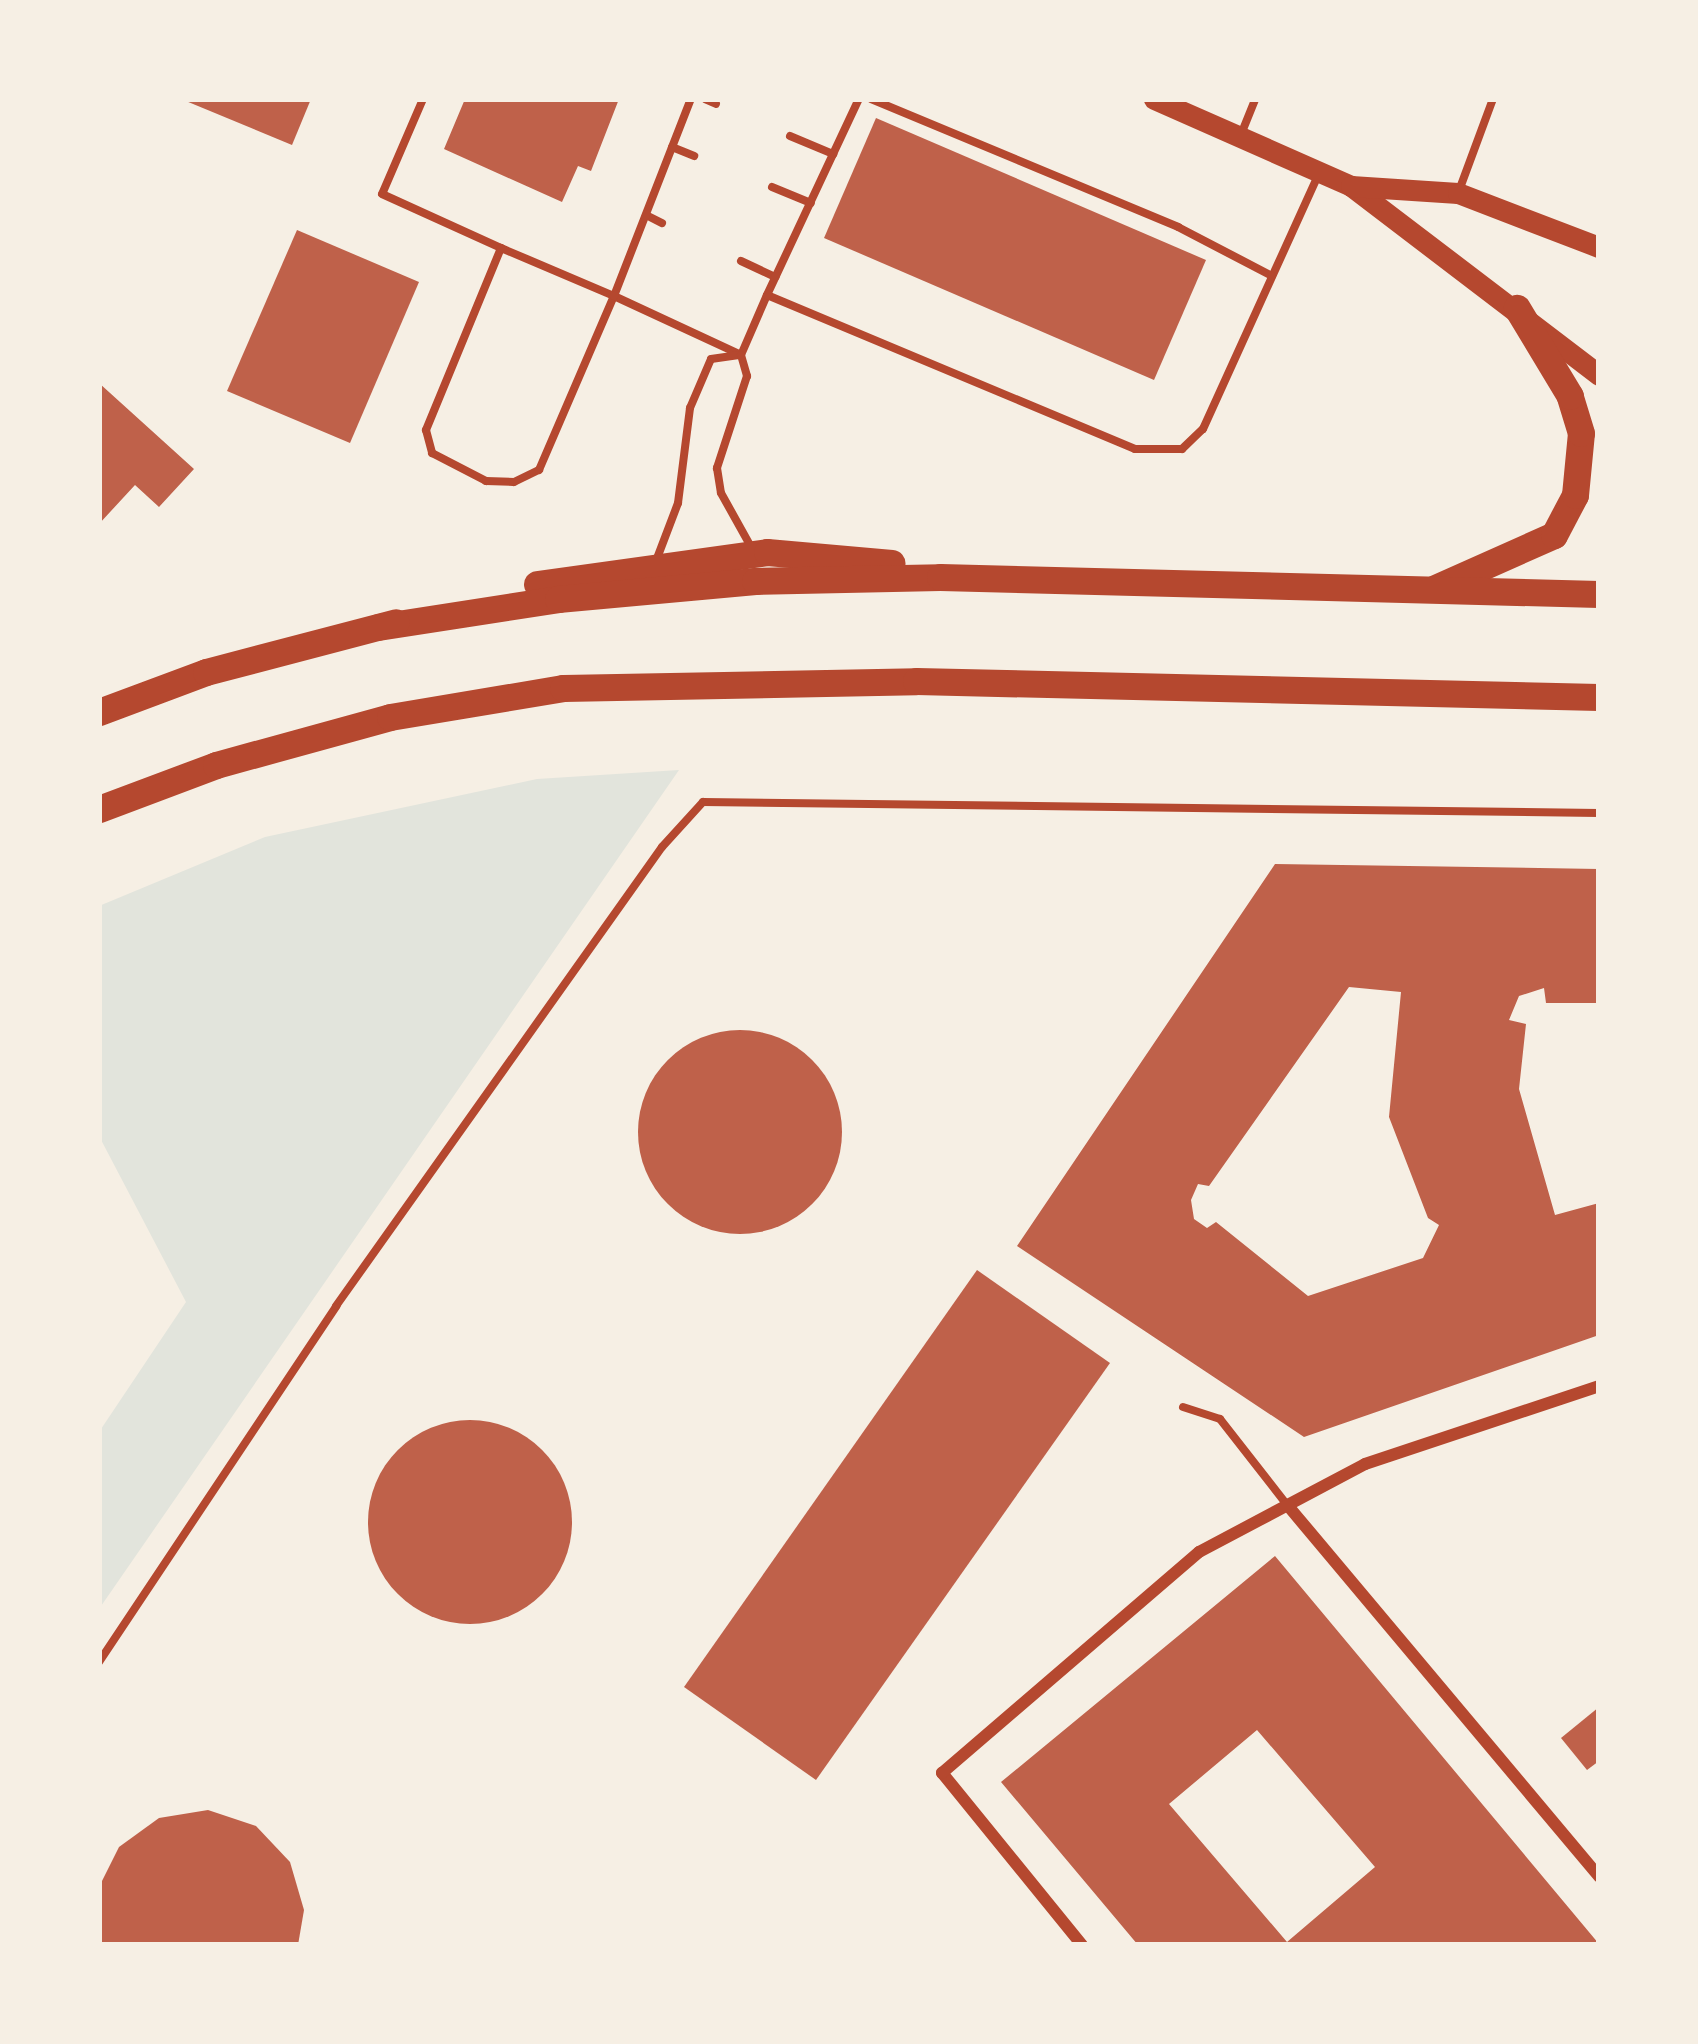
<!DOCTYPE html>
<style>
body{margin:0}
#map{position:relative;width:1698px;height:2044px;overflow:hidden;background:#f6efe4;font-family:Merriweather,serif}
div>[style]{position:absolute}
.green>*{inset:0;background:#e2e4dc}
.building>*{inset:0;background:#bf614a}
.round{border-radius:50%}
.service>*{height:8px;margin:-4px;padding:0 4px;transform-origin:4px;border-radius:4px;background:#b5482f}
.minor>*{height:12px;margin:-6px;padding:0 6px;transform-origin:6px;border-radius:6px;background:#b5482f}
.tertiary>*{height:21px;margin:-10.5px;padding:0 10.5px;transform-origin:10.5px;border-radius:10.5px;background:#b5482f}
.trunk>*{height:27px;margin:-13.5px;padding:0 13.5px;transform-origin:13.5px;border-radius:13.5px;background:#b5482f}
span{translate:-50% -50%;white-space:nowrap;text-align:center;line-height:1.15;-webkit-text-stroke:9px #f6efe4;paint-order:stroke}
.frame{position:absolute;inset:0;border:102px solid #f6efe4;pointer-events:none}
</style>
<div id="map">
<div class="green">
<i style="clip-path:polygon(679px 770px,99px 1609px,99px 1432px,186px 1302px,99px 1136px,99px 906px,265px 837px,537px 779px)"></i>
</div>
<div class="building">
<i style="clip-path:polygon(181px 99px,311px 99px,292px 145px)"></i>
<i style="clip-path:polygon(465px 99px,619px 99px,591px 171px,578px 166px,562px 202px,444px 149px)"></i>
<i style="clip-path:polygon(876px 118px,1206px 260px,1154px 380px,824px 238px)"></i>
<i style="clip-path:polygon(297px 230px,419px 282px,350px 443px,227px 391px)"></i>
<i style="clip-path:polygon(99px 383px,194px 469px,159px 507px,135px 485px,99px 524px)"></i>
<i style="clip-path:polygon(evenodd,1275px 864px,1599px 869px,1599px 1003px,1546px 1003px,1544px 988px,1519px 996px,1509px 1020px,1526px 1024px,1519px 1089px,1555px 1215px,1599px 1203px,1599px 1335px,1304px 1437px,1017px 1246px,1275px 864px,1349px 987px,1401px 992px,1389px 1117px,1428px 1218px,1439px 1225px,1423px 1258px,1308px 1296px,1216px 1222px,1207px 1228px,1194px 1219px,1191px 1200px,1198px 1184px,1209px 1186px,1349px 987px)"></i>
<i class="round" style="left:638px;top:1030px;width:204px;height:204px"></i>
<i style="clip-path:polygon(977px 1270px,1110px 1363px,816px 1780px,684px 1687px)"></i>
<i class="round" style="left:368px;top:1420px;width:204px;height:204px"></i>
<i style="clip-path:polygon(evenodd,1275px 1556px,1599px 1944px,1599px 1945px,1138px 1945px,1001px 1782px,1275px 1556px,1257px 1730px,1375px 1867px,1287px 1942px,1169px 1804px,1257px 1730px)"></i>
<i style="clip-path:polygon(1599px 1707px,1599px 1761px,1587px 1770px,1561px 1738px)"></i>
<i style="clip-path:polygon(208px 1810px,256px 1826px,290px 1862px,304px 1910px,298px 1945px,99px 1945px,99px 1887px,119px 1847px,159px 1818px)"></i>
</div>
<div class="service">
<i style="left:423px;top:99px;width:103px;rotate:113.3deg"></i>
<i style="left:382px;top:194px;width:131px;rotate:24.4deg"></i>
<i style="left:501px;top:248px;width:197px;rotate:112.4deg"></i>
<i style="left:426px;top:430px;width:24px;rotate:75deg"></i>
<i style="left:432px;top:453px;width:61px;rotate:27.4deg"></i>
<i style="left:486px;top:481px;width:28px;rotate:2deg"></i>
<i style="left:514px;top:482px;width:28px;rotate:-26deg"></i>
<i style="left:539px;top:470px;width:189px;rotate:-66.7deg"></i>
<i style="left:614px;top:296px;width:140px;rotate:24.9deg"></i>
<i style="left:741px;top:355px;width:65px;rotate:-66.6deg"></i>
<i style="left:767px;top:295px;width:399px;rotate:22.7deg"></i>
<i style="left:1135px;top:449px;width:47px"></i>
<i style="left:1182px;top:449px;width:29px;rotate:-44deg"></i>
<i style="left:1203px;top:429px;width:279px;rotate:-65.6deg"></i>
<i style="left:705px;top:99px;width:12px;rotate:24deg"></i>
<i style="left:871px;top:99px;width:333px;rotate:22.6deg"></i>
<i style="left:1178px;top:227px;width:106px;rotate:27.5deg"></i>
<i style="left:1242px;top:132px;width:35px;rotate:-68deg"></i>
<i style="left:790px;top:136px;width:47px;rotate:22.7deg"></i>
<i style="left:672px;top:147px;width:24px;rotate:22deg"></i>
<i style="left:772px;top:187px;width:42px;rotate:22.3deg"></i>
<i style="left:1460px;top:188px;width:95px;rotate:-69.7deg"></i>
<i style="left:646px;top:215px;width:18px;rotate:27deg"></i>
<i style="left:501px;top:248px;width:123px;rotate:23deg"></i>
<i style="left:614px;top:296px;width:212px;rotate:-68.7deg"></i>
<i style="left:741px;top:261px;width:38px;rotate:25deg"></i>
<i style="left:767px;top:295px;width:217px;rotate:-64.9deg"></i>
<i style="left:656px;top:561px;width:62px;rotate:-69.2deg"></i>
<i style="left:678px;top:503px;width:96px;rotate:-82.8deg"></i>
<i style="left:690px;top:408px;width:53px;rotate:-66.8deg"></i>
<i style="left:711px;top:359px;width:30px;rotate:-8deg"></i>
<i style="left:741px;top:355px;width:22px;rotate:74deg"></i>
<i style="left:747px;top:376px;width:97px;rotate:108.1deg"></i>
<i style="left:717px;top:468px;width:25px;rotate:81deg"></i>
<i style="left:721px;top:493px;width:62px;rotate:60.9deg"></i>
<i style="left:1183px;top:1407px;width:39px;rotate:18deg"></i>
<i style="left:1220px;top:1419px;width:110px;rotate:52deg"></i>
<i style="left:99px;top:1662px;width:428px;rotate:-56.3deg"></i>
<i style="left:336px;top:1306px;width:563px;rotate:-54.62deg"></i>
<i style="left:662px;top:847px;width:61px;rotate:-47.7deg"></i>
<i style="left:703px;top:802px;width:896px;rotate:0.7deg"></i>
</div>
<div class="minor">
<i style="left:1289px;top:1507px;width:483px;rotate:50deg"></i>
<i style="left:1082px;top:1945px;width:222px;rotate:-129.1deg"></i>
<i style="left:942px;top:1773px;width:339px;rotate:-40.7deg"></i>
<i style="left:1199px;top:1552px;width:188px;rotate:-27.9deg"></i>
<i style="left:1365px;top:1464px;width:247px;rotate:-18.4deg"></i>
</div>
<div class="tertiary">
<i style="left:1154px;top:99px;width:215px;rotate:23.8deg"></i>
<i style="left:1351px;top:186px;width:312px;rotate:37.3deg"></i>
<i style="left:1351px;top:186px;width:107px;rotate:3.7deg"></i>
<i style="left:1458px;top:193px;width:151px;rotate:21deg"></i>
</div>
<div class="trunk">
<i style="left:537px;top:584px;width:232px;rotate:-7.9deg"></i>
<i style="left:767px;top:552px;width:125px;rotate:5deg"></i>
<i style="left:1435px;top:588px;width:130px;rotate:-24deg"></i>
<i style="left:1554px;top:535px;width:45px;rotate:-62.3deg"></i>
<i style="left:1575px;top:495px;width:62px;rotate:-84.5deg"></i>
<i style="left:1581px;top:433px;width:39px;rotate:-107deg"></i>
<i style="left:1570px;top:396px;width:103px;rotate:-121.1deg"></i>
<i style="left:378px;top:627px;width:182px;rotate:-8.8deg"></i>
<i style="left:558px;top:599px;width:198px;rotate:-5.2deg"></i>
<i style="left:755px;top:581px;width:185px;rotate:-1.2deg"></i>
<i style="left:940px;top:577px;width:659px;rotate:1.48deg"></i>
<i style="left:99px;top:712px;width:114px;rotate:-20.5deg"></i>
<i style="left:206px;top:672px;width:196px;rotate:-14.7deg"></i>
<i style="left:99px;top:809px;width:125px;rotate:-20.6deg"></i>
<i style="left:216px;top:765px;width:180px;rotate:-15.4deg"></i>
<i style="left:390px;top:717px;width:175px;rotate:-9.5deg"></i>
<i style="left:563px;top:688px;width:353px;rotate:-1.1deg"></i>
<i style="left:916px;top:681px;width:683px;rotate:1.34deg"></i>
</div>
<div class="frame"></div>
</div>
